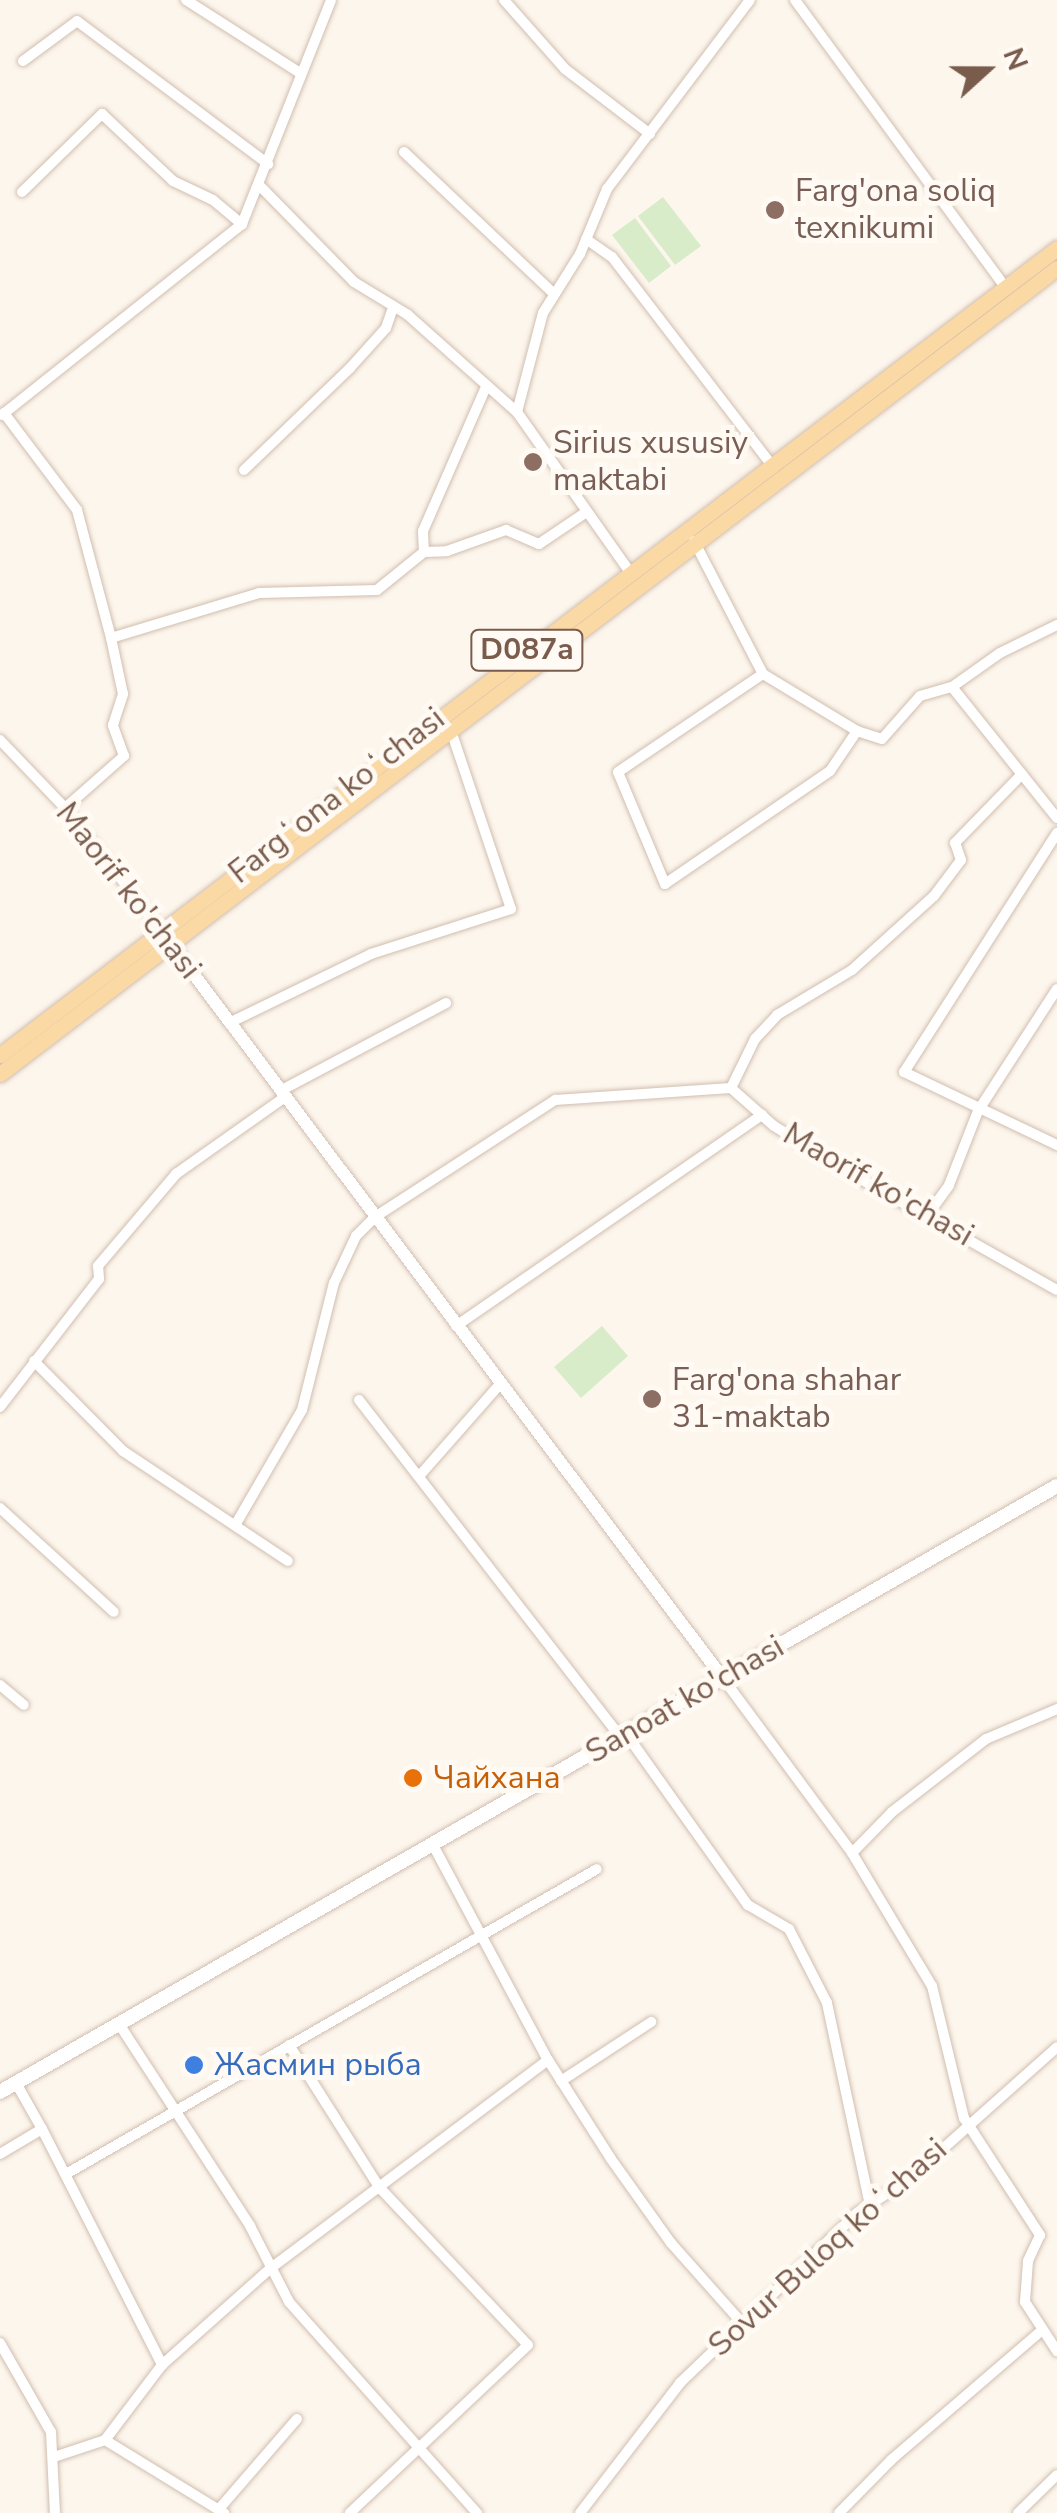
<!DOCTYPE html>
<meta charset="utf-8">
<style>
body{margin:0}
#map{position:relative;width:1057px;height:2513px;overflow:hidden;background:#fdf6ec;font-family:"Nunito Sans",sans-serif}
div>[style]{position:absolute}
.green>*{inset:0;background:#d8ecc9}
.roads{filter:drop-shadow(0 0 2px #d1beb0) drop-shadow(0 0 2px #d1beb0)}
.minor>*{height:10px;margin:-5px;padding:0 5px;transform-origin:5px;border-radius:5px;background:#fff}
.tertiary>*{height:12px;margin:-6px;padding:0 6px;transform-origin:6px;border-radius:6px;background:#fff}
.secondary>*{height:14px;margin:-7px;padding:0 7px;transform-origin:7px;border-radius:7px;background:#fff}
.primary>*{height:15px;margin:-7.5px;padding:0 7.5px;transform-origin:7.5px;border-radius:7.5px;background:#fbd9a5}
.dots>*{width:28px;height:28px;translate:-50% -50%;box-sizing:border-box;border:5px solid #fffaf3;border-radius:50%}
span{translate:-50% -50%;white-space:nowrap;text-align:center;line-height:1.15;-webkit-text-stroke:10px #fffaf3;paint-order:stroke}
.shield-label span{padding:2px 8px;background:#fffaf3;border:2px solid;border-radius:8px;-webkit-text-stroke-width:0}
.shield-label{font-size:30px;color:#7a5c4d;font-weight:700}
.education-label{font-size:32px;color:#785e54}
.left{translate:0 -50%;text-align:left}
.street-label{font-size:32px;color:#7a5c4d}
.food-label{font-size:32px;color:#c56008}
.shop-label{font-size:32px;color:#366cbe}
.north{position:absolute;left:937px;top:20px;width:100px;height:100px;-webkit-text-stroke:8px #fffaf3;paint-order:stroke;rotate:69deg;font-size:28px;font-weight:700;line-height:40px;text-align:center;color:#7a5c4d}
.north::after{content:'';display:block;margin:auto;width:35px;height:45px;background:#7a5c4d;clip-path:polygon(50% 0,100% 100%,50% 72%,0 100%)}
</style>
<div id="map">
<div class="green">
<i style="clip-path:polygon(663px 197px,701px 246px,675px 265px,638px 216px)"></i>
<i style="clip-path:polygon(635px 218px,671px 266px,649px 283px,612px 235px)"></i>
<i style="clip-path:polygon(602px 1326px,628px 1356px,581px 1398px,554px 1367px)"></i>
</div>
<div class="roads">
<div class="minor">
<i style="left:186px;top:0;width:135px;rotate:32.6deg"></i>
<i style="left:504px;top:0;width:92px;rotate:48.5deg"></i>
<i style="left:565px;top:69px;width:107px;rotate:37.4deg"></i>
<i style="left:795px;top:0;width:356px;rotate:53.8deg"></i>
<i style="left:23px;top:61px;width:67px;rotate:-36.5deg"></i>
<i style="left:77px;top:21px;width:239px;rotate:36.8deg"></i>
<i style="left:404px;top:152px;width:205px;rotate:43.4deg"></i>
<i style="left:261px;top:187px;width:133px;rotate:45.6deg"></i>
<i style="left:354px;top:282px;width:63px;rotate:31.4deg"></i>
<i style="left:408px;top:315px;width:146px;rotate:41.7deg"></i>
<i style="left:517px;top:412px;width:196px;rotate:54.8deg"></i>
<i style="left:22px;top:192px;width:112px;rotate:-44.3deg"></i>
<i style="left:102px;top:114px;width:98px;rotate:43.3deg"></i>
<i style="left:173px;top:181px;width:44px;rotate:25.4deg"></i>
<i style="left:213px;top:200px;width:38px;rotate:40deg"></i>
<i style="left:586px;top:239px;width:32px;rotate:35deg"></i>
<i style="left:612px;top:257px;width:261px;rotate:52.5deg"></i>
<i style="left:517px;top:412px;width:102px;rotate:-75.3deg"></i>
<i style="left:543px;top:313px;width:70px;rotate:-57.9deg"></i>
<i style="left:580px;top:254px;width:70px;rotate:-67.4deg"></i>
<i style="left:607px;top:189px;width:237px;rotate:-52.9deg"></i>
<i style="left:4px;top:413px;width:121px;rotate:53deg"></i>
<i style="left:77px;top:510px;width:132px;rotate:75.1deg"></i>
<i style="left:111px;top:638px;width:155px;rotate:-16.9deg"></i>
<i style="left:259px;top:593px;width:118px;rotate:-1.5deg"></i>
<i style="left:377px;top:590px;width:60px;rotate:-39deg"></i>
<i style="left:424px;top:552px;width:21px;rotate:-93deg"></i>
<i style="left:423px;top:531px;width:155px;rotate:-66.4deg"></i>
<i style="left:2px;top:415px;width:307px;rotate:-38.5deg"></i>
<i style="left:242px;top:224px;width:241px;rotate:-68.3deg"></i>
<i style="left:244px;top:470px;width:147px;rotate:-43.9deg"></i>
<i style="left:350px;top:368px;width:54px;rotate:-48deg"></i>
<i style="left:386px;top:328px;width:18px;rotate:-71deg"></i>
<i style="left:694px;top:541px;width:150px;rotate:62.6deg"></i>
<i style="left:763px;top:674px;width:110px;rotate:31.2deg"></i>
<i style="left:857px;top:731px;width:48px;rotate:124deg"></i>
<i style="left:830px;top:771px;width:200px;rotate:145.6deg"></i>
<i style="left:665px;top:884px;width:121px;rotate:-112.8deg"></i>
<i style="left:618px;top:772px;width:175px;rotate:-34.1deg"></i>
<i style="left:424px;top:552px;width:23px;rotate:-2deg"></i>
<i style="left:447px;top:551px;width:63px;rotate:-19.6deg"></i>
<i style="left:506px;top:530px;width:36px;rotate:23deg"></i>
<i style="left:539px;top:544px;width:55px;rotate:-34deg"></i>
<i style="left:952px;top:687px;width:59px;rotate:-35.3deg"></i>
<i style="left:1000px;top:653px;width:64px;rotate:-26.2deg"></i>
<i style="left:857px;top:731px;width:26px;rotate:18deg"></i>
<i style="left:882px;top:739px;width:57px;rotate:-48.5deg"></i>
<i style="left:920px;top:696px;width:33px;rotate:-16deg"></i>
<i style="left:952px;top:687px;width:168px;rotate:51.3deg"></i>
<i style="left:0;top:740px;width:94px;rotate:46.3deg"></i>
<i style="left:65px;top:808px;width:157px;rotate:51.7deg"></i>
<i style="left:65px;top:808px;width:79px;rotate:-41.4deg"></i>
<i style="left:124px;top:756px;width:33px;rotate:-110deg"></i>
<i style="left:113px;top:725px;width:33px;rotate:-72deg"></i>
<i style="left:123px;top:694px;width:57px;rotate:-102.1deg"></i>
<i style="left:1057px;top:833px;width:284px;rotate:122.6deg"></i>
<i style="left:904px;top:1072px;width:170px;rotate:25.5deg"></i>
<i style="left:229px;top:1023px;width:158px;rotate:-25.9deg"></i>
<i style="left:371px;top:954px;width:147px;rotate:-17.8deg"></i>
<i style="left:511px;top:909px;width:191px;rotate:-108.6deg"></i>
<i style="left:731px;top:1088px;width:55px;rotate:-63.9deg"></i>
<i style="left:755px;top:1039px;width:33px;rotate:-47deg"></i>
<i style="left:777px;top:1015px;width:87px;rotate:-31deg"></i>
<i style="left:852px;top:970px;width:110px;rotate:-42.1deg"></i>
<i style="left:934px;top:896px;width:45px;rotate:-53.1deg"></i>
<i style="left:961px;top:860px;width:18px;rotate:-109deg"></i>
<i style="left:955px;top:843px;width:96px;rotate:-45.8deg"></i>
<i style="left:280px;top:1091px;width:188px;rotate:-27.9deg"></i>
<i style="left:929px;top:1213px;width:34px;rotate:-54deg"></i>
<i style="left:949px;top:1185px;width:79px;rotate:-68.6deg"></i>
<i style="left:978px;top:1111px;width:145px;rotate:-57.1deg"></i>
<i style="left:456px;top:1326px;width:372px;rotate:-34.6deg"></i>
<i style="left:34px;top:1361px;width:127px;rotate:45.3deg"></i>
<i style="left:123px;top:1451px;width:198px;rotate:33.7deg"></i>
<i style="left:359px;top:1400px;width:428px;rotate:52.2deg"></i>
<i style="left:0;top:1407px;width:162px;rotate:-52.3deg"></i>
<i style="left:99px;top:1279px;width:13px;rotate:-94deg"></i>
<i style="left:98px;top:1266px;width:121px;rotate:-49.7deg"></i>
<i style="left:176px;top:1174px;width:133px;rotate:-35.2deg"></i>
<i style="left:421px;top:1474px;width:120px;rotate:-48.7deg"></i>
<i style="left:0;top:1508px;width:154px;rotate:42.4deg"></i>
<i style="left:237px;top:1522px;width:129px;rotate:-59.9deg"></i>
<i style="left:302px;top:1410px;width:131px;rotate:-75.9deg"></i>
<i style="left:334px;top:1283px;width:52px;rotate:-64.9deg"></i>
<i style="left:356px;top:1236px;width:27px;rotate:-45deg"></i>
<i style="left:375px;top:1217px;width:215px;rotate:-33deg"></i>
<i style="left:555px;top:1100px;width:176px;rotate:-3.9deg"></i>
<i style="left:731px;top:1088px;width:57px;rotate:41.5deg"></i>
<i style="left:774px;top:1126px;width:73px;rotate:32.2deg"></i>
<i style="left:836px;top:1165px;width:254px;rotate:29.5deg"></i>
<i style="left:722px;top:1677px;width:219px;rotate:53.5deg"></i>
<i style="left:852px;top:1853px;width:155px;rotate:59deg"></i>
<i style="left:932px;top:1986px;width:136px;rotate:76.4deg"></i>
<i style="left:964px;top:2118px;width:140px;rotate:57deg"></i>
<i style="left:1040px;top:2235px;width:29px;rotate:115deg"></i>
<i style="left:1028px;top:2261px;width:41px;rotate:94.2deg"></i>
<i style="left:1025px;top:2302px;width:59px;rotate:56.9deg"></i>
<i style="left:0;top:1685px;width:31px;rotate:40deg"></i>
<i style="left:627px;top:1735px;width:209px;rotate:54.6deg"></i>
<i style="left:748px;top:1905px;width:48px;rotate:30.3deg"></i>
<i style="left:789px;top:1929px;width:83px;rotate:62.8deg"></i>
<i style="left:827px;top:2003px;width:207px;rotate:78deg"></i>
<i style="left:433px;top:1845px;width:244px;rotate:61.9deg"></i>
<i style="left:548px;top:2060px;width:117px;rotate:57.5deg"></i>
<i style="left:611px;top:2159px;width:103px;rotate:54.5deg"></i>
<i style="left:671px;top:2243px;width:107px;rotate:48.4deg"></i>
<i style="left:852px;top:1853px;width:57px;rotate:-45.7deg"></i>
<i style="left:892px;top:1812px;width:119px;rotate:-37.8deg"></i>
<i style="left:986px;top:1739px;width:77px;rotate:-22.9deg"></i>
<i style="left:119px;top:2024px;width:241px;rotate:57deg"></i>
<i style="left:250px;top:2226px;width:85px;rotate:62.8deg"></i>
<i style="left:289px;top:2302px;width:283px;rotate:48.3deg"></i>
<i style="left:289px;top:2045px;width:168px;rotate:57.6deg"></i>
<i style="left:379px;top:2187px;width:217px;rotate:46.7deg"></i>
<i style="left:528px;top:2345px;width:245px;rotate:136.7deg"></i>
<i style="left:561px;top:2081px;width:108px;rotate:-33.2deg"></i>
<i style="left:16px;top:2083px;width:53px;rotate:60.5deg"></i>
<i style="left:0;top:2154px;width:49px;rotate:-30.8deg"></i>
<i style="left:42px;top:2129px;width:265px;rotate:63deg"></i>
<i style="left:162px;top:2365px;width:94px;rotate:127.2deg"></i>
<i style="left:66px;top:2174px;width:612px;rotate:-29.87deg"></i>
<i style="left:0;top:2343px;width:103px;rotate:60.2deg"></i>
<i style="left:51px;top:2432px;width:81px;rotate:87.2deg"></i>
<i style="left:162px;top:2365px;width:146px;rotate:-41.7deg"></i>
<i style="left:271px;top:2268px;width:346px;rotate:-36.9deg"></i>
<i style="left:54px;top:2457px;width:54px;rotate:-18.4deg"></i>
<i style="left:105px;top:2440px;width:140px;rotate:31.5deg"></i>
<i style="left:219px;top:2509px;width:119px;rotate:-49.1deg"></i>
<i style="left:580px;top:2513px;width:164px;rotate:-52.4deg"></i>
<i style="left:680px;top:2383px;width:245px;rotate:-43.8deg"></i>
<i style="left:857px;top:2213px;width:62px;rotate:-33.2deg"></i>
<i style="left:909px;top:2179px;width:198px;rotate:-41.7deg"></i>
<i style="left:839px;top:2513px;width:74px;rotate:-45.5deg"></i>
<i style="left:891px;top:2460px;width:196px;rotate:-40.7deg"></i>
<i style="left:1018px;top:2513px;width:54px;rotate:-44.3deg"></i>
</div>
<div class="tertiary">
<i style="left:168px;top:940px;width:922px;rotate:53.07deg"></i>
</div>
<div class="secondary">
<i style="left:0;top:2092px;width:1218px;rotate:-29.83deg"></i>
</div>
<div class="primary">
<i style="left:0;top:1055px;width:1330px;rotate:-37.36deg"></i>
<i style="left:0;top:1074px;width:1329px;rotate:-37.33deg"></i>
</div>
</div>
<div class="dots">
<i style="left:775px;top:210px;background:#8d6e63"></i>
<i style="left:533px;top:462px;background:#8d6e63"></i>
<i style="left:652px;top:1399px;background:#8d6e63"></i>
<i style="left:413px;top:1778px;background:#e8710a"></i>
<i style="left:194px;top:2065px;background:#3f7fe0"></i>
</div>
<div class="shield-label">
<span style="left:527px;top:650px">D087a</span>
</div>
<div class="education-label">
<span class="left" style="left:795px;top:210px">Farg'ona soliq<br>texnikumi</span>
<span class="left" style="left:553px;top:462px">Sirius xususiy<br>maktabi</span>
<span class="left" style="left:672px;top:1399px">Farg'ona shahar<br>31-maktab</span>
</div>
<div class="street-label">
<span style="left:337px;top:796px;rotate:-38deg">Fargʻona koʻchasi</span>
<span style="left:128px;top:891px;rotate:52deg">Maorif ko'chasi</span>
<span style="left:878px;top:1185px;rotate:30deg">Maorif ko'chasi</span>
<span style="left:685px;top:1700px;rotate:-30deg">Sanoat ko'chasi</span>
<span style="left:828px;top:2248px;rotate:-42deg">Sovur Buloq koʻchasi</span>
</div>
<div class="food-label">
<span class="left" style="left:433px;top:1778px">Чайхана</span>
</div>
<div class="shop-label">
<span class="left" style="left:214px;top:2065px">Жасмин рыба</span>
</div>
<div class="north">N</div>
</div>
